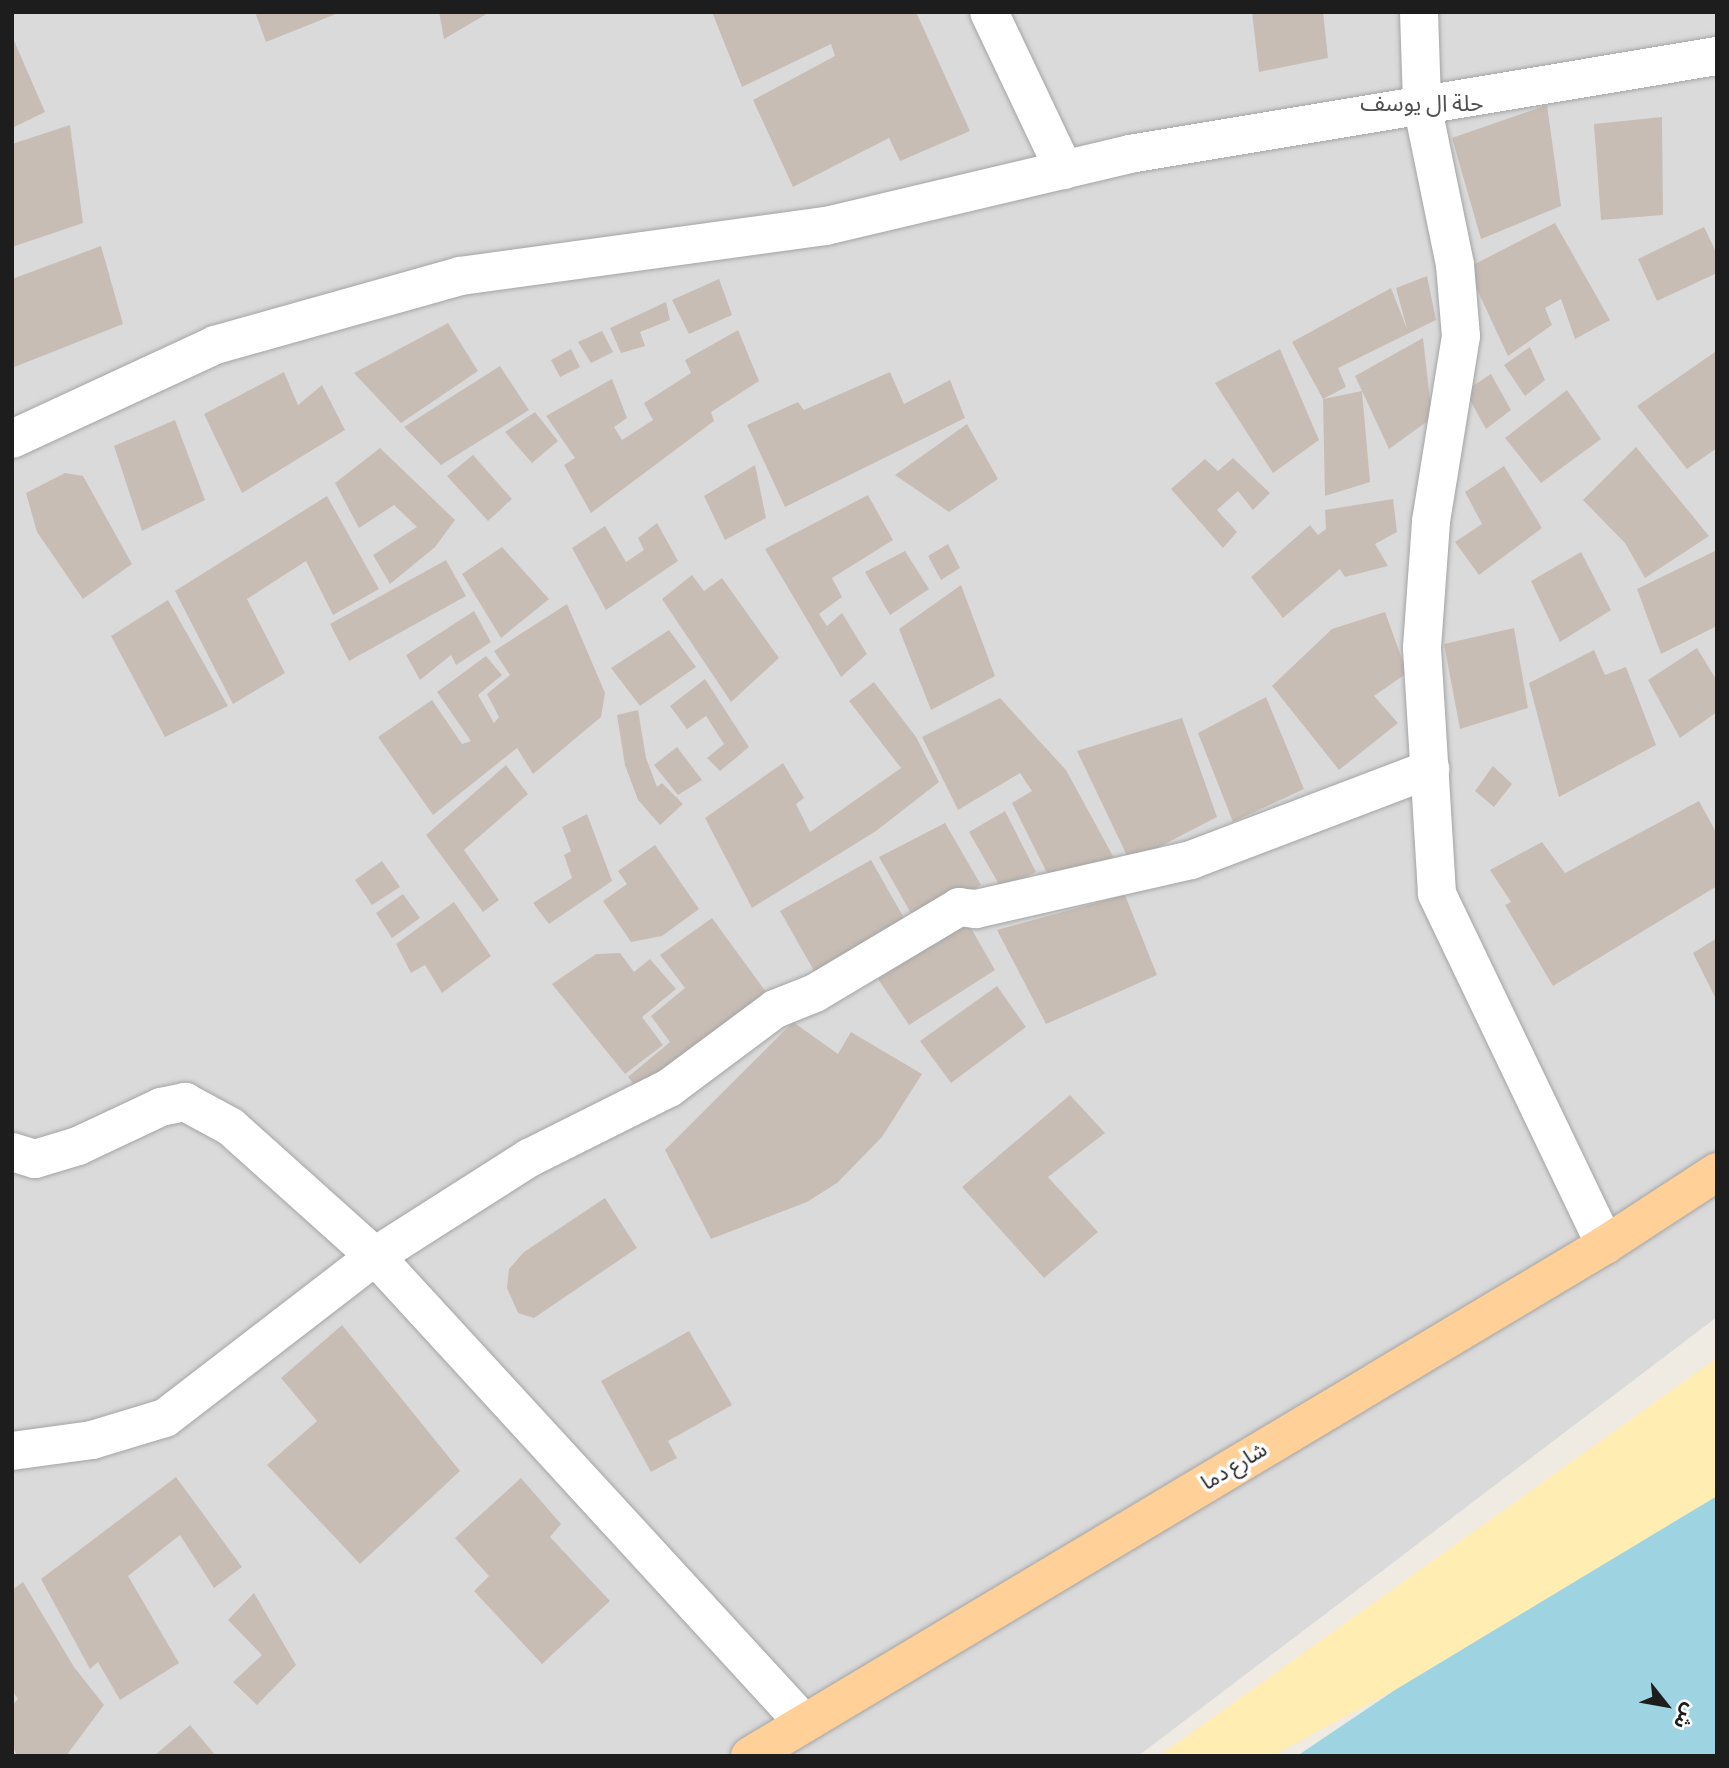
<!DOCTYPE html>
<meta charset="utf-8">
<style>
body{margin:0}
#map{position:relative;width:1729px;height:1768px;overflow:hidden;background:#f0ebe2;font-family:"Source Sans 3","Noto Sans Arabic",sans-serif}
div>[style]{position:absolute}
.residential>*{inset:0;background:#dbdada}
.sand>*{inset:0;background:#ffedb1}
.water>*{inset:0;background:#9ed4e2}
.building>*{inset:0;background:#c8bdb5}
.roads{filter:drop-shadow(0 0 2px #a4a4a4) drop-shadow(0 0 2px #a4a4a4)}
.minor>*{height:38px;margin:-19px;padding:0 19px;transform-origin:19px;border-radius:19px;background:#fff}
.major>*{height:38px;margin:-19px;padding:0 19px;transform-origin:19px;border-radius:19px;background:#ffd098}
span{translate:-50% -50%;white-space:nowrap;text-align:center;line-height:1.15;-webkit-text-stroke:7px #fff;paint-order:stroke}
.street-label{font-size:21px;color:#1d1d1d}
.neighbourhood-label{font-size:23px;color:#505050}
.frame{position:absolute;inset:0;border:14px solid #1d1d1d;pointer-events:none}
.north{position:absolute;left:1631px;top:1670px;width:70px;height:70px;-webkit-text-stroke:5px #fff;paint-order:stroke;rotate:121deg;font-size:19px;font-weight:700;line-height:28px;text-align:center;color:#1d1d1d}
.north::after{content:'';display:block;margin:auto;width:24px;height:32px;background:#1d1d1d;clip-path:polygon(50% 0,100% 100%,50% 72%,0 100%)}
</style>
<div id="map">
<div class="residential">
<i style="clip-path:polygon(12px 12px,1717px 12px,1717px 1317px,1138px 1756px,12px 1756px)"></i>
</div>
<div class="sand">
<i style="clip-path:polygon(1717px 1358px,1717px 1496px,1395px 1690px,1272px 1756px,1159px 1756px)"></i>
</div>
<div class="water">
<i style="clip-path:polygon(1717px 1496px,1717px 1756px,1297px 1756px,1395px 1690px)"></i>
</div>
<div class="building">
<i style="clip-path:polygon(255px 12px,341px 12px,266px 42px)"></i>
<i style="clip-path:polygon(439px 12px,490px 12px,444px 39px)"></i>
<i style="clip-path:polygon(712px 12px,916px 12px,970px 131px,900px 161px,889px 138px,793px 187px,753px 100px,835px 56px,831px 44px,742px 87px)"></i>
<i style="clip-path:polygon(1252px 12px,1323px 12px,1328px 58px,1259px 72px)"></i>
<i style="clip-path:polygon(12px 36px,45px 112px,12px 128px)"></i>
<i style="clip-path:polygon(1547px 105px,1561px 206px,1481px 239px,1452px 138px)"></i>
<i style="clip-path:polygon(1662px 117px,1663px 215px,1601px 220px,1594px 124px)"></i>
<i style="clip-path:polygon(70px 125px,83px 223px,12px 247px,12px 144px)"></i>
<i style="clip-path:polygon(1555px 223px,1610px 320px,1575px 339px,1561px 299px,1545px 308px,1552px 325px,1508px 356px,1467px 268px)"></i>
<i style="clip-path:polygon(1704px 227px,1717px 254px,1717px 273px,1657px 301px,1638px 259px)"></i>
<i style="clip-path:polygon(101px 246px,123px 324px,12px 368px,12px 279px)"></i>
<i style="clip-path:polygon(1427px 276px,1436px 320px,1338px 368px,1346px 387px,1323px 399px,1292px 342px,1391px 288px,1407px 329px,1396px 288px)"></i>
<i style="clip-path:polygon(719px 279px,732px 315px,689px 334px,672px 300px)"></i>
<i style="clip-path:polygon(666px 302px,670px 320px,640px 332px,645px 346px,621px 353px,610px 328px)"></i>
<i style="clip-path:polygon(448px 323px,478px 371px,401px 423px,354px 373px)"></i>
<i style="clip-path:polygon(738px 330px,759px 381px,711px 412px,714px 421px,591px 513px,564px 465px,575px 458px,546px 416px,612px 379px,627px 418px,614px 427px,622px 440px,653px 420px,644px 403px,691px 373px,685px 360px)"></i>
<i style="clip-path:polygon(602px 331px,613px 352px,591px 363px,578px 342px)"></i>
<i style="clip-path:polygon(1423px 338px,1432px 418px,1389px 449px,1355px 376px)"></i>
<i style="clip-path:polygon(1530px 347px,1545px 380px,1525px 396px,1504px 365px)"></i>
<i style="clip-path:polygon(571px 349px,580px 367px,560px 377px,551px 360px)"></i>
<i style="clip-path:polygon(1280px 349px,1319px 440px,1273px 473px,1215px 383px)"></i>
<i style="clip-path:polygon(1715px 352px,1717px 448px,1687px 469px,1637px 406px)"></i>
<i style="clip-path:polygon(500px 366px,529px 410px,441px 465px,404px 427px)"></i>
<i style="clip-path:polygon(284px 372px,298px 405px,322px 385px,345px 430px,242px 493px,204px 414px)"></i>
<i style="clip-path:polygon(890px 372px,904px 404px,950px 380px,965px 418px,785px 507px,747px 425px,798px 402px,804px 410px)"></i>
<i style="clip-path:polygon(1491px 374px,1511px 410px,1486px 429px,1465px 391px)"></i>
<i style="clip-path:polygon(1567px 390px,1601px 439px,1541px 483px,1505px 438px)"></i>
<i style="clip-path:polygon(1362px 391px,1370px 482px,1325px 496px,1323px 399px)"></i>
<i style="clip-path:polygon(535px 412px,558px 441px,532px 463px,505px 432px)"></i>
<i style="clip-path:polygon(175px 420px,205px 500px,142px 531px,114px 446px)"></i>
<i style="clip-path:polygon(967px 424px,998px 479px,949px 512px,895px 475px)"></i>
<i style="clip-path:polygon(1636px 447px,1709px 536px,1645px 578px,1625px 543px,1583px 500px)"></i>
<i style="clip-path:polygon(380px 448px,455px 520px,435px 547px,390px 584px,373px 555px,417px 527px,394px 505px,359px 528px,335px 483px)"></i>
<i style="clip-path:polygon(473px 455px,512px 499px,488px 521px,447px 476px)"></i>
<i style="clip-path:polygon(1233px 458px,1270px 493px,1253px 510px,1238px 491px,1217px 510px,1237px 532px,1223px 548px,1171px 489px,1205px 459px,1218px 471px)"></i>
<i style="clip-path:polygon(755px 465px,766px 518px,725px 540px,704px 496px)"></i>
<i style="clip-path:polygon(1504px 466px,1542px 528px,1479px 575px,1455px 542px,1482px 524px,1465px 492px)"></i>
<i style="clip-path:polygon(65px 473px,83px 476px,132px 564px,83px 599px,37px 532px,26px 493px)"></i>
<i style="clip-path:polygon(868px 495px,893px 540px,832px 578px,842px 597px,819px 614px,827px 626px,842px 613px,867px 654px,841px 677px,765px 549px)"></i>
<i style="clip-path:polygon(327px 496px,379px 589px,333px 615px,306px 561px,247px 599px,285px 673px,233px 704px,175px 591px)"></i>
<i style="clip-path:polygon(1393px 499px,1397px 532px,1375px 544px,1388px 566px,1345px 577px,1340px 569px,1283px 618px,1251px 577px,1310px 525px,1318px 535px,1326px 529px,1325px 510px)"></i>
<i style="clip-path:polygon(657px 523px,678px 561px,606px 610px,572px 548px,605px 526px,626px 562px,644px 550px,638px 538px)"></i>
<i style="clip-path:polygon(948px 544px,960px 568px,941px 580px,928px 556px)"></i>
<i style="clip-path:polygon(502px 547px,549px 599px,501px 638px,462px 574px)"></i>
<i style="clip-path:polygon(1717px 550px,1717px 626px,1661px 654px,1637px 589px)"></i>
<i style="clip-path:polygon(905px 551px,929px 589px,890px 615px,865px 572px)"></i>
<i style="clip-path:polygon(1581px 552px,1611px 610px,1560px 642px,1531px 581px)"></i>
<i style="clip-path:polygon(446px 560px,466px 596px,349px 661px,330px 624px)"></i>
<i style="clip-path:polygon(692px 575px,704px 591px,722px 578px,779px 658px,731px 702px,662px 599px)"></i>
<i style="clip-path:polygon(961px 585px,995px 676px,931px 710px,899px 629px)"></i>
<i style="clip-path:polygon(168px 600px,228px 706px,165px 737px,111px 636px)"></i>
<i style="clip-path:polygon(567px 604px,605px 693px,601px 717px,533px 774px,517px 748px,433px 815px,378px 737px,432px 700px,462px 744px,471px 741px,437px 692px,486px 656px,502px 675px,478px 695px,494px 723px,499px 717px,487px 694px,510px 675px,494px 651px)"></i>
<i style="clip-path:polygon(474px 611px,491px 642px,456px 665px,451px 655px,420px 680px,406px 655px)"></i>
<i style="clip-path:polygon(1385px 612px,1407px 673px,1374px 696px,1398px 723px,1339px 770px,1272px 686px,1332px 629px)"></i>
<i style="clip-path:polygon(1514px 628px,1528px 708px,1460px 729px,1444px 644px)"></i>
<i style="clip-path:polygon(669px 630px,696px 667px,640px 706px,611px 668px)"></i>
<i style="clip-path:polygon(1697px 648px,1717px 681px,1717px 712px,1680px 738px,1648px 680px)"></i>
<i style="clip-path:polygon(1594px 650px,1605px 675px,1626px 667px,1656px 745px,1559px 797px,1529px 683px)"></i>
<i style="clip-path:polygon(705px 679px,749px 747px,720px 771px,707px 758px,724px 744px,706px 716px,687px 729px,670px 706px)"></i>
<i style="clip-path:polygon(874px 682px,916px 737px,939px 782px,876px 831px,752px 908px,705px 818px,783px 763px,804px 798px,796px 804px,810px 832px,901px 768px,849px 701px)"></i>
<i style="clip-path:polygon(1266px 697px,1304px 789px,1233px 822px,1198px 733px)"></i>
<i style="clip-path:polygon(1000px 698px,1066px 770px,1114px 858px,1049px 877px,1012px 803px,1032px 791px,1020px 773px,958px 810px,922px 737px)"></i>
<i style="clip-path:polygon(638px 710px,646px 758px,657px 787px,662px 783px,683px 804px,660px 825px,638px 800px,625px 765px,617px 715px)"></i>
<i style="clip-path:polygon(1182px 718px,1217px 817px,1130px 862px,1077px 751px)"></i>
<i style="clip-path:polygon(677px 747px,702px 780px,678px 795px,654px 765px)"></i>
<i style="clip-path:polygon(506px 765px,528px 794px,464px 850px,499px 900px,483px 912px,426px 835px)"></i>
<i style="clip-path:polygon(1493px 766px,1512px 784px,1494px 807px,1475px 791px)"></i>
<i style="clip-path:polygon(1699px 801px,1717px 834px,1717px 886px,1553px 986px,1505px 905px,1511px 902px,1490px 870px,1542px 842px,1565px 873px)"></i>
<i style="clip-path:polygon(1005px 811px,1036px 872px,1001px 888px,969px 832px)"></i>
<i style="clip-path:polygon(587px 814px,612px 881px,549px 924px,533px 903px,572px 878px,564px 855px,571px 851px,562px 827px)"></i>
<i style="clip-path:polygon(945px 823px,981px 885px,916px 922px,879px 857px)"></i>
<i style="clip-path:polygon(655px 845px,699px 909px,662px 936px,631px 942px,603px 901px,627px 884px,618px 871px)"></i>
<i style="clip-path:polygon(871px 860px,908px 925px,817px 976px,780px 911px)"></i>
<i style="clip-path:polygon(382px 861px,400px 887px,372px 905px,355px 880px)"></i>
<i style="clip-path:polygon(403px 894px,420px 918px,392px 938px,376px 913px)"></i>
<i style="clip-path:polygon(1125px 895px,1157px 975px,1046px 1024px,997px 930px)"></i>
<i style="clip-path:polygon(454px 902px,491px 956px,442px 993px,425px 965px,411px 973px,396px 944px)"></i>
<i style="clip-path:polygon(712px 918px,769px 996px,641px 1093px,628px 1077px,670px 1042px,651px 1016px,685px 988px,660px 955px)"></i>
<i style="clip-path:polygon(968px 923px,995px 970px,909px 1025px,878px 979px)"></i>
<i style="clip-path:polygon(1717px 938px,1717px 1001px,1693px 953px)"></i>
<i style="clip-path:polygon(620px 953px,634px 972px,650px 959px,676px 989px,642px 1017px,663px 1045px,625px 1074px,552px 984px,596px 954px)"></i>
<i style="clip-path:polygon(997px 986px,1026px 1027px,951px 1083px,920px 1041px)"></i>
<i style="clip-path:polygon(793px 1022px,838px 1054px,851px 1032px,922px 1074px,882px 1137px,837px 1183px,807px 1202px,711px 1239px,665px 1150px)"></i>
<i style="clip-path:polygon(1070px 1095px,1105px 1133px,1048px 1177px,1098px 1232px,1044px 1278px,962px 1187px)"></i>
<i style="clip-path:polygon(605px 1198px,637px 1248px,534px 1318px,518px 1313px,507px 1288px,509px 1269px,524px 1252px)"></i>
<i style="clip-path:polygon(342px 1325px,460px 1471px,360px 1564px,267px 1465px,317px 1421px,281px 1378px)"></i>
<i style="clip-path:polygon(689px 1331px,732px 1405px,668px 1441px,677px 1458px,651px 1472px,601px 1381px)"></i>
<i style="clip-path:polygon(176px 1477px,242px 1567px,214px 1588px,180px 1535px,128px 1576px,179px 1663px,120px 1700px,98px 1662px,90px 1669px,41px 1579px)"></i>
<i style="clip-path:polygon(521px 1478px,561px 1524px,550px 1537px,610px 1601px,542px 1664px,474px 1591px,489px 1576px,455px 1538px)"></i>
<i style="clip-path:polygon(23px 1582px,74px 1667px,104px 1705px,66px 1756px,17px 1756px,12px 1745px,12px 1705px,18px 1699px,12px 1690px,12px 1590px)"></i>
<i style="clip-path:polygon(254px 1593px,296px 1665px,257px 1705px,233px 1682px,262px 1655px,228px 1620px)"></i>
<i style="clip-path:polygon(190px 1725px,216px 1756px,154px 1756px)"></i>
</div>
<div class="roads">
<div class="minor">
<i style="left:989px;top:12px;width:175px;rotate:64.6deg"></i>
<i style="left:1419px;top:12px;width:92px;rotate:88.1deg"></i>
<i style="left:1422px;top:104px;width:164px;rotate:78.4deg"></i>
<i style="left:1455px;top:265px;width:71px;rotate:85.2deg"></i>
<i style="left:1461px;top:336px;width:188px;rotate:99.2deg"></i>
<i style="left:1431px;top:522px;width:126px;rotate:94.1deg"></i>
<i style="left:1422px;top:648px;width:246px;rotate:86.5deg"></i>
<i style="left:1437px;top:894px;width:389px;rotate:64.4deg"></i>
<i style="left:12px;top:439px;width:224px;rotate:-24.8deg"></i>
<i style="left:215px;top:345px;width:255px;rotate:-15.7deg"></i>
<i style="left:460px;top:276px;width:369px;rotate:-7.8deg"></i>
<i style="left:826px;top:226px;width:312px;rotate:-13.3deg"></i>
<i style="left:1130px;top:154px;width:595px;rotate:-9.48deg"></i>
<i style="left:12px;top:1152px;width:24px;rotate:17deg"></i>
<i style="left:35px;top:1159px;width:45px;rotate:-16.8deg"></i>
<i style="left:78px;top:1146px;width:92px;rotate:-25.2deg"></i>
<i style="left:161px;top:1107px;width:25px;rotate:-12deg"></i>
<i style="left:185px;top:1102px;width:52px;rotate:28.5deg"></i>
<i style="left:231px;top:1127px;width:193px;rotate:41.9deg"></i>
<i style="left:375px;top:1256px;width:634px;rotate:47.43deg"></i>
<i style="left:12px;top:1451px;width:81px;rotate:-7.8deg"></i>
<i style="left:92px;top:1440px;width:76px;rotate:-16.8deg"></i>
<i style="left:165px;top:1418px;width:265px;rotate:-37.6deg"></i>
<i style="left:375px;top:1256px;width:183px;rotate:-32.5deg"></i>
<i style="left:529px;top:1158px;width:157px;rotate:-26.6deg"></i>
<i style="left:669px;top:1088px;width:132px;rotate:-36.7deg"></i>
<i style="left:775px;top:1009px;width:43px;rotate:-21.8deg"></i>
<i style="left:815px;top:993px;width:168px;rotate:-30.8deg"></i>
<i style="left:959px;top:907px;width:17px;rotate:7deg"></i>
<i style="left:976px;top:909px;width:221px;rotate:-12.8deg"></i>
<i style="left:1191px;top:860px;width:256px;rotate:-20.8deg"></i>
</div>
<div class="major">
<i style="left:750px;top:1756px;width:996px;rotate:-30.87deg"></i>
<i style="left:1605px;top:1245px;width:134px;rotate:-33.1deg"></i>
</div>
</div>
<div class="street-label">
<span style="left:1234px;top:1466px;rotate:-31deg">شارع دما</span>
</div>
<div class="neighbourhood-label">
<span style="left:1422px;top:104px">حلة ال يوسف</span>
</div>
<div class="frame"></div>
<div class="north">ش</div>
</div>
